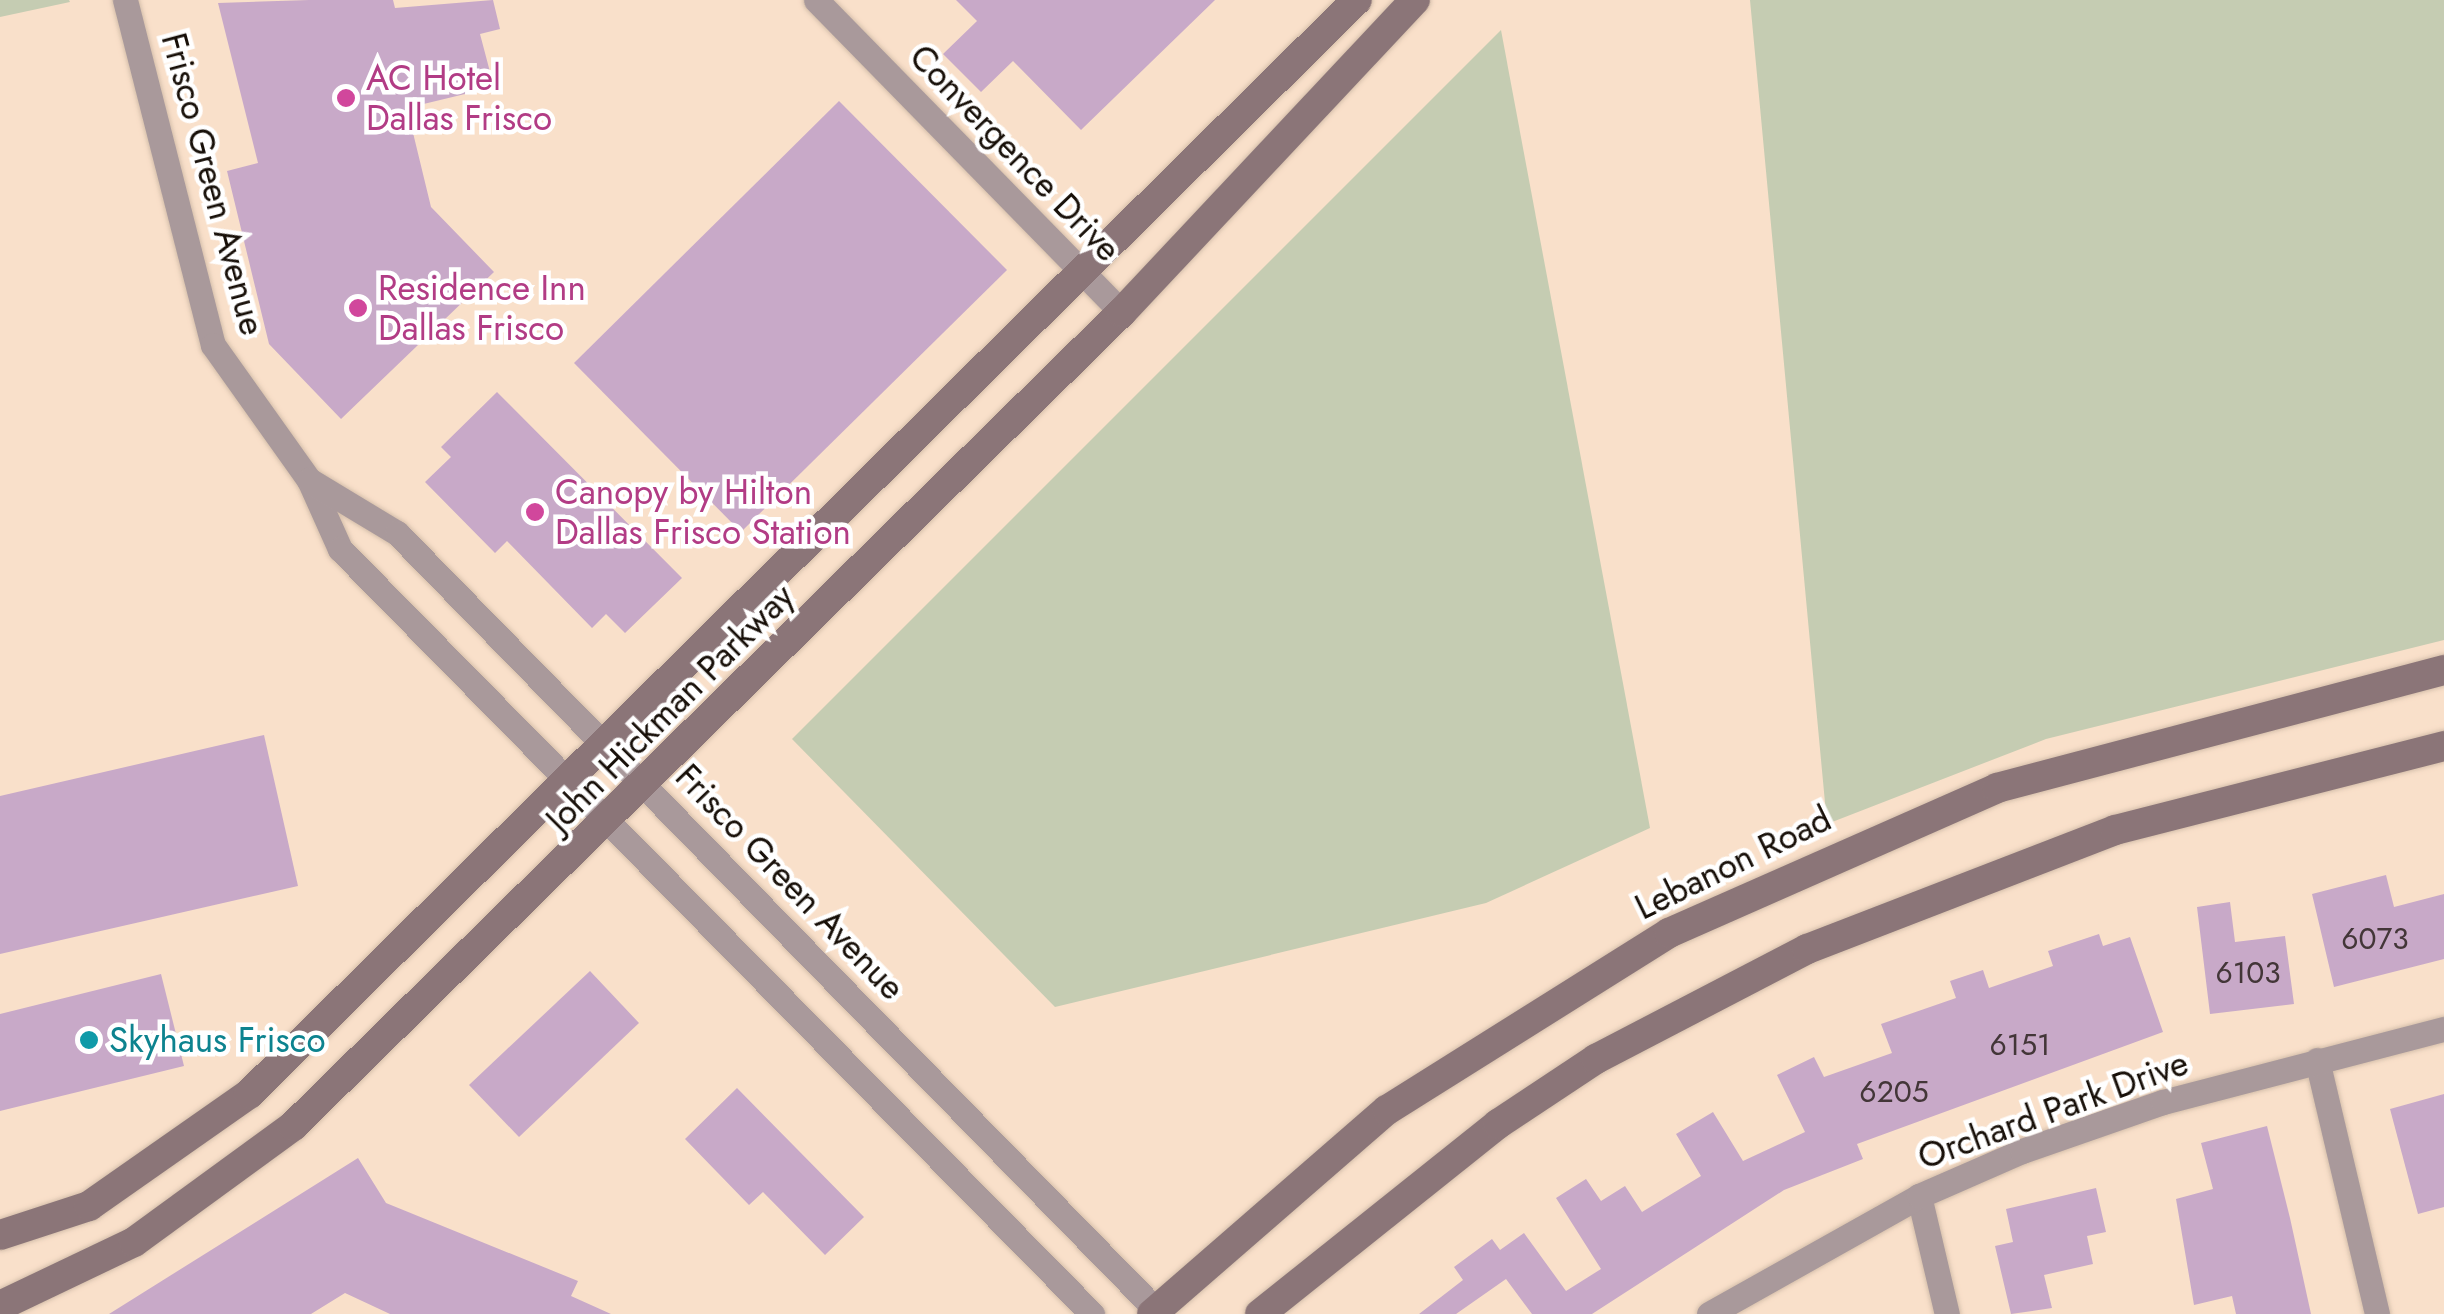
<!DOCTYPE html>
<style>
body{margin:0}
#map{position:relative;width:2444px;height:1314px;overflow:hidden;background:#f9e0ca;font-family:Jost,sans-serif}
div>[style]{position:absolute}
.green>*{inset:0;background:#c5ccb2}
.building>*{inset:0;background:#c8a9c8}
.roads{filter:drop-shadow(0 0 2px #d5bfab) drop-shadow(0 0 2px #d5bfab)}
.street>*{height:25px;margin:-12.5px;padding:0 12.5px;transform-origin:12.5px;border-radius:12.5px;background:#a9999b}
.secondary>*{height:30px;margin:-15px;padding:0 15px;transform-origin:15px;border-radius:15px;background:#8b7578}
.dots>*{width:28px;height:28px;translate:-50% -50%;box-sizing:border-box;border:5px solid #fff;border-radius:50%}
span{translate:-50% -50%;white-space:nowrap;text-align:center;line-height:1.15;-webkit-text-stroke:9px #fff;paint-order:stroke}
.number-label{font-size:30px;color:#433638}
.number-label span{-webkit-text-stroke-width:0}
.hotel-label{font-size:35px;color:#b23c85}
.left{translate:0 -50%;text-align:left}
.street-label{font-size:35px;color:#170f08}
.culture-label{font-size:35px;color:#0d838f}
</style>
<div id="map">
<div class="green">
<i style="clip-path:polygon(0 0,69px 0,70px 2px,0 17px)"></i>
<i style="clip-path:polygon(1750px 0,2444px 0,2444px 640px,2046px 739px,1827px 824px)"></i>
<i style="clip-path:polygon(1501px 30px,1650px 828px,1486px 903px,1055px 1007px,792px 739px)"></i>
</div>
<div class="building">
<i style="clip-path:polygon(309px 0,393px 0,395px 8px,493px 0,500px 29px,480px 34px,494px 87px,407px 108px,431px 207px,494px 272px,341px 419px,269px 344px,227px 171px,258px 163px,218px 3px)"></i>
<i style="clip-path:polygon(956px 0,1215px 0,1081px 130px,1013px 61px,981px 92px,943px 54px,977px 21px)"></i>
<i style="clip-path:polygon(839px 101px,1007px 270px,741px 532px,574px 363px)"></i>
<i style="clip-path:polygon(497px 392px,682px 578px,625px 633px,606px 614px,592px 628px,507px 541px,495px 553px,425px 482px,451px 457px,441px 447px)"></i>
<i style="clip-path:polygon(264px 735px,298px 886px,0 954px,0 796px)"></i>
<i style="clip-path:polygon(2386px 875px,2394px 907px,2444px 894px,2444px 959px,2334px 987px,2312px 894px)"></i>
<i style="clip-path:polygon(2230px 902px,2235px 942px,2285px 936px,2294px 1004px,2210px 1014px,2197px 907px)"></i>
<i style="clip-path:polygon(2099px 934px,2103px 946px,2130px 937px,2163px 1032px,1857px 1144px,1863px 1159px,1784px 1190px,1592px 1314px,1532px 1314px,1506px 1279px,1456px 1314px,1419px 1314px,1463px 1280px,1454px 1267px,1492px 1239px,1500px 1250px,1524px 1233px,1566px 1291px,1601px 1269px,1556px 1198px,1586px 1179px,1601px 1201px,1625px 1186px,1642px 1212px,1701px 1176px,1676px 1134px,1713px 1112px,1743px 1161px,1805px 1132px,1777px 1075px,1814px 1057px,1824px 1077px,1892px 1053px,1881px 1024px,1956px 998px,1950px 981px,1983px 970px,1989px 988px,2053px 966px,2048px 951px)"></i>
<i style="clip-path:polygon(590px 971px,639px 1023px,519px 1137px,469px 1085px)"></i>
<i style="clip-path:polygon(161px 974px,184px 1066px,0 1111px,0 1014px)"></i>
<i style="clip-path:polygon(737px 1088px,864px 1217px,825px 1255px,763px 1192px,749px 1205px,685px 1139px)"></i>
<i style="clip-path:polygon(2444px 1094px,2444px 1207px,2418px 1214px,2390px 1109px)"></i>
<i style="clip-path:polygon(2267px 1126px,2290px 1218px,2311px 1314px,2236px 1314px,2232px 1296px,2194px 1305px,2176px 1199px,2213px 1189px,2201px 1143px)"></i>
<i style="clip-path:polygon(358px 1158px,386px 1203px,578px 1281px,571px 1296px,611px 1314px,390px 1314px,345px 1293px,311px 1314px,109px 1314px)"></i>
<i style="clip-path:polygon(2096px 1188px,2106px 1232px,2087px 1236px,2093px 1264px,2044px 1275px,2052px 1308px,2011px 1314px,1995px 1246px,2013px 1242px,2006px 1209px)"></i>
</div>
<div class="roads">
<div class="street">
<i style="left:125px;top:0;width:356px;rotate:75.7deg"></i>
<i style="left:213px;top:345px;width:166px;rotate:54.6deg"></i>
<i style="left:309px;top:480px;width:76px;rotate:65.8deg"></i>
<i style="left:340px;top:549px;width:1073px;rotate:45.49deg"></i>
<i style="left:816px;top:0;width:437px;rotate:45.6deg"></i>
<i style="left:309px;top:480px;width:103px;rotate:31.1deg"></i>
<i style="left:397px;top:533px;width:1092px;rotate:45.67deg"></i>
<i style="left:2317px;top:1060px;width:261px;rotate:76.7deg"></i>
<i style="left:1919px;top:1196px;width:121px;rotate:76.7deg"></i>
<i style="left:1709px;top:1314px;width:241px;rotate:-29.3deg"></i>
<i style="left:1919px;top:1196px;width:112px;rotate:-23.6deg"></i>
<i style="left:2022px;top:1151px;width:149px;rotate:-19.2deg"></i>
<i style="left:2163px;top:1102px;width:290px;rotate:-14.6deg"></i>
</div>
<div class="secondary">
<i style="left:0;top:1235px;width:94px;rotate:-18deg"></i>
<i style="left:89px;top:1206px;width:195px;rotate:-35deg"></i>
<i style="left:249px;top:1094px;width:1557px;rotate:-44.64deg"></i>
<i style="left:0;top:1306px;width:148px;rotate:-25.5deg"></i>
<i style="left:134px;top:1242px;width:197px;rotate:-36.1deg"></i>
<i style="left:293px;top:1126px;width:1162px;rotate:-44.48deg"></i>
<i style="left:1122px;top:312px;width:428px;rotate:-46.8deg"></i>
<i style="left:1152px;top:1314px;width:311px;rotate:-41deg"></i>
<i style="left:1387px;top:1110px;width:333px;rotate:-32.1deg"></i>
<i style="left:1669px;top:933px;width:359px;rotate:-23.8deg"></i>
<i style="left:1997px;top:788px;width:462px;rotate:-14.8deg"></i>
<i style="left:1260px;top:1314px;width:305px;rotate:-38.6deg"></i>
<i style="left:1498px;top:1124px;width:118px;rotate:-33.6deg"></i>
<i style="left:1596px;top:1059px;width:238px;rotate:-27.5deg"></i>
<i style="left:1807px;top:949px;width:330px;rotate:-21.1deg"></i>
<i style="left:2115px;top:830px;width:340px;rotate:-14.3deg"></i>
</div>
</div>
<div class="dots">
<i style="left:346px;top:98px;background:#d1479c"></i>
<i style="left:358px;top:308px;background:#d1479c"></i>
<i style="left:535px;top:512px;background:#d1479c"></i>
<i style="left:89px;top:1040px;background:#0f9aa8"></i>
</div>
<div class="number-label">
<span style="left:2375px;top:939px">6073</span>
<span style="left:2248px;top:973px">6103</span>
<span style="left:2020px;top:1045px">6151</span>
<span style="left:1894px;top:1092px">6205</span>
</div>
<div class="hotel-label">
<span class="left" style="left:366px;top:98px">AC Hotel<br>Dallas Frisco</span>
<span class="left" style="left:378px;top:308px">Residence Inn<br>Dallas Frisco</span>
<span class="left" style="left:555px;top:512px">Canopy by Hilton<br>Dallas Frisco Station</span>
</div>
<div class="street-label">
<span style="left:1015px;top:153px;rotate:46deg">Convergence Drive</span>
<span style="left:213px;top:184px;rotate:75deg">Frisco Green Avenue</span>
<span style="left:670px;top:708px;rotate:-45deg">John Hickman Parkway</span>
<span style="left:1733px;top:863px;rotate:-26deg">Lebanon Road</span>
<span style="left:790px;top:882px;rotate:46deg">Frisco Green Avenue</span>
<span style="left:2053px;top:1110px;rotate:-20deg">Orchard Park Drive</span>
</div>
<div class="culture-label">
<span class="left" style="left:109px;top:1040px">Skyhaus Frisco</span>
</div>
</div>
